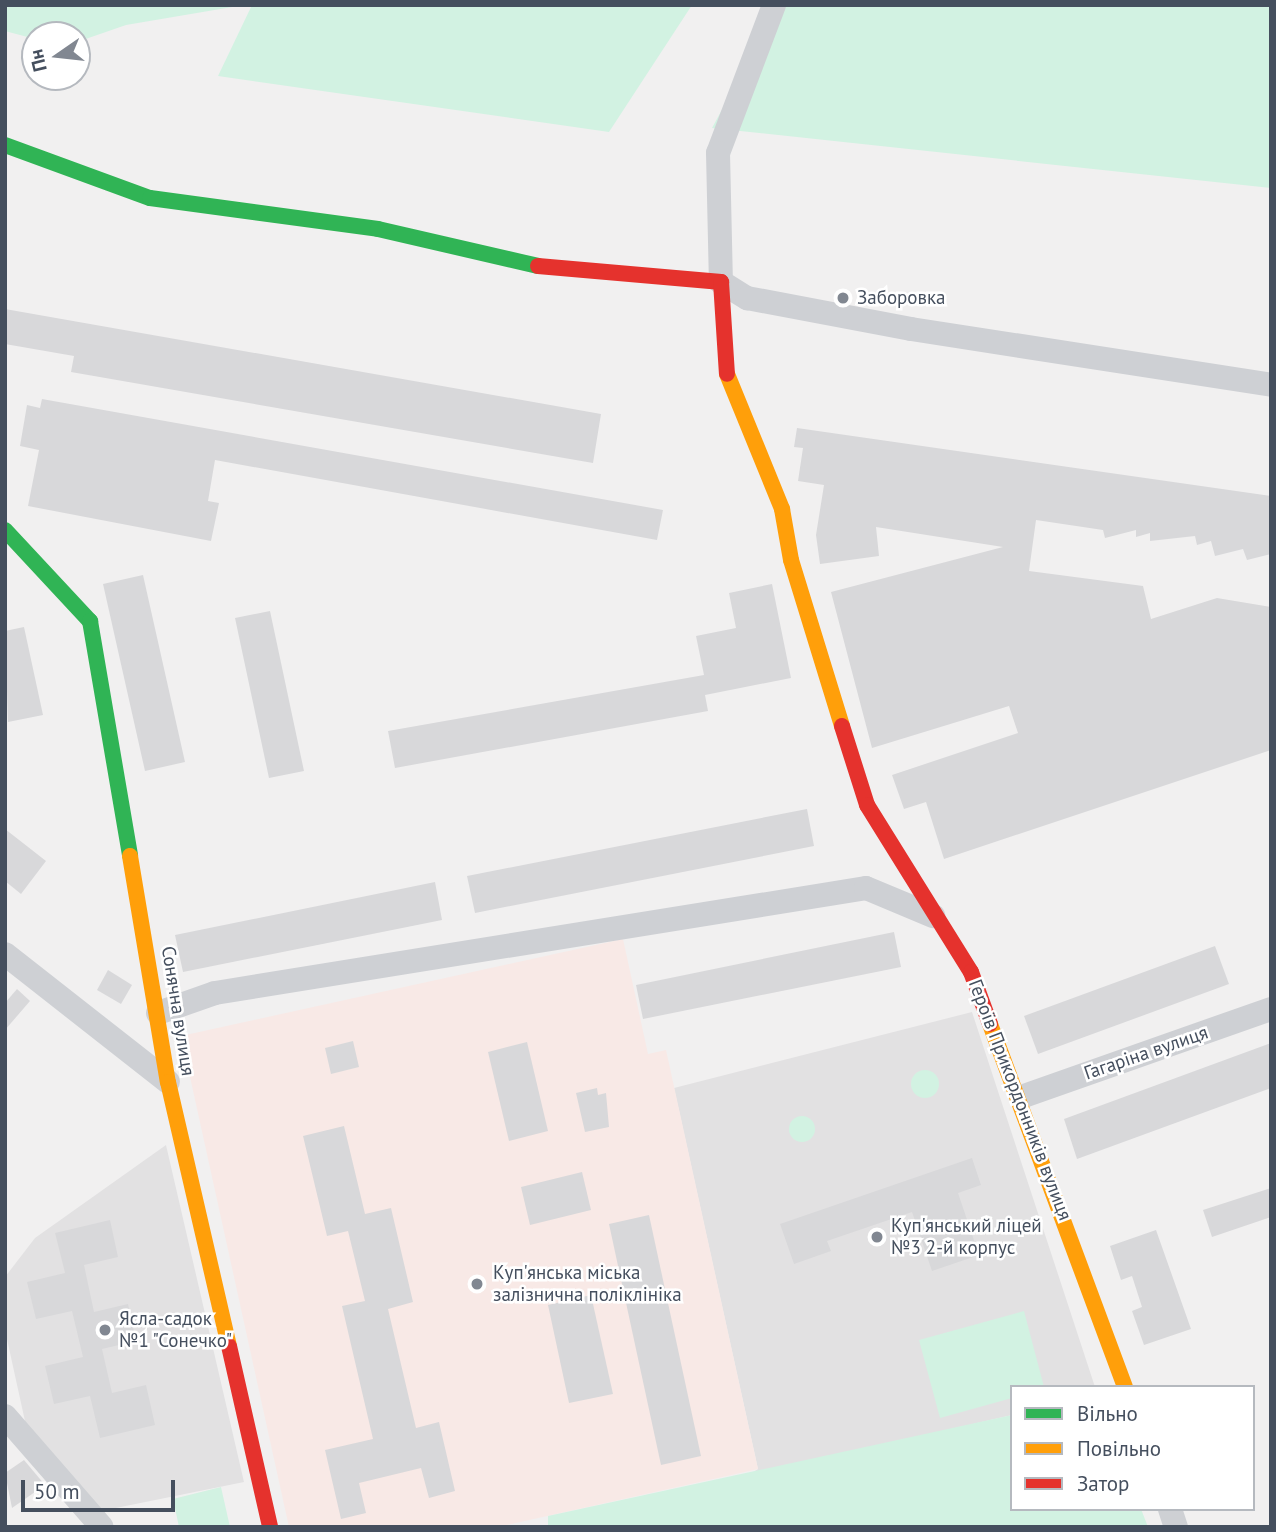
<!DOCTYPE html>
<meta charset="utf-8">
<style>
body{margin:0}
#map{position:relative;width:1276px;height:1532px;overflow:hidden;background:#f1f0f0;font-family:"PT Sans",sans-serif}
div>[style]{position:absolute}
.education>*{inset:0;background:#e2e1e2}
.medical>*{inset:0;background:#f8e9e6}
.green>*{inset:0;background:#d2f2e2}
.round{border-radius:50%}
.building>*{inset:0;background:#d8d8da}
.street>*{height:24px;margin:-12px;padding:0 12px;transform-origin:12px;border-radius:12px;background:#ced0d4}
.fast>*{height:16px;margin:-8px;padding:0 8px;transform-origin:8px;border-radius:8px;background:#30b455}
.slow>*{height:16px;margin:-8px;padding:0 8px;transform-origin:8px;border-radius:8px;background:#ff9f0a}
.jam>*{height:16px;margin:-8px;padding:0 8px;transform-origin:8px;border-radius:8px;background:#e5322d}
.dots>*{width:19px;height:19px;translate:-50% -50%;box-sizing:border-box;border:4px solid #fff;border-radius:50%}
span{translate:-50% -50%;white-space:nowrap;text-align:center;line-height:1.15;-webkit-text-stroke:5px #fff;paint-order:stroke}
.poi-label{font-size:19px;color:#454f5e}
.left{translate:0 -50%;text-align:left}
.street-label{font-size:19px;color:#454f5e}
.frame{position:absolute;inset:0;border:7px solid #454f5e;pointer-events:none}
.legend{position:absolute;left:1010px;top:1385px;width:245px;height:126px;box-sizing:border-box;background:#fff;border:2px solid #b5b9bf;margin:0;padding:9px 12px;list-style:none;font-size:21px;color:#454f5e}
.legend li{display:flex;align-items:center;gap:14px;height:35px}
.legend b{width:35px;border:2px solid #b5b9bf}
.north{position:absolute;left:21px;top:21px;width:70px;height:70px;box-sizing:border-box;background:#fff;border:2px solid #b5b9bf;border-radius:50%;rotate:256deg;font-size:19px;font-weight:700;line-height:28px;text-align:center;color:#454f5e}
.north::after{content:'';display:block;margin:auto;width:24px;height:32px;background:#818791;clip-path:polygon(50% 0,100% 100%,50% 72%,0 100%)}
.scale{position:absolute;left:21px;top:1480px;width:154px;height:32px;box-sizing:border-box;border:4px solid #454f5e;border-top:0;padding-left:9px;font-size:21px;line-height:24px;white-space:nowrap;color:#454f5e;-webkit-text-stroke:5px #fff;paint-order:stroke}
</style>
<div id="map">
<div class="education">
<i style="clip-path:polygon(972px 1012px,1095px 1387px,1012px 1387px,1012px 1415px,748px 1476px,758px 1469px,674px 1088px)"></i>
<i style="clip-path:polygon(166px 1145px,244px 1482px,101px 1511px,30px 1444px,5px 1330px,5px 1277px,35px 1238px)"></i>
</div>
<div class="medical">
<i style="clip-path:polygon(623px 939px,648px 1054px,666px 1050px,758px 1469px,498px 1527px,289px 1527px,181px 1036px)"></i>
</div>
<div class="green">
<i style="clip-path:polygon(5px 5px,244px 5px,126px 25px,77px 42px,77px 35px,35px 39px,5px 31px)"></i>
<i style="clip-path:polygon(252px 5px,692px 5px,609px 132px,218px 76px)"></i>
<i style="clip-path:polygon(779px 5px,1271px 5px,1271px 188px,712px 128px)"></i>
<i class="round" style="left:911px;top:1070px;width:28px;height:28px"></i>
<i class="round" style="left:789px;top:1116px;width:26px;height:26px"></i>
<i style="clip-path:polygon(1024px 1311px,1044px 1387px,1012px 1387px,1012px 1398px,940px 1418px,919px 1340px)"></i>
<i style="clip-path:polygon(1012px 1415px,1012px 1509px,1141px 1509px,1148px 1527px,548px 1527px,548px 1516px)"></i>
<i style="clip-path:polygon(221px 1487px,230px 1527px,179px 1527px,173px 1499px)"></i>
</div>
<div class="building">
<i style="clip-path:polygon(5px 309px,601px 414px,593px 463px,71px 372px,74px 356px,5px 344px)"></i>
<i style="clip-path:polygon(42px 399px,663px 510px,657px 540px,215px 460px,208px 501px,219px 503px,211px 541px,28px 506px,39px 450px,20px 446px,27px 405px,40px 408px)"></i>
<i style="clip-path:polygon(797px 428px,1271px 496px,1271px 554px,1247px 560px,1243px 549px,1215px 556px,1211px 541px,1197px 545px,1195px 536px,1150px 541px,1150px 533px,1136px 537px,1136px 530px,1105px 538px,1103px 530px,1036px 520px,1029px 571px,1143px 586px,1151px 619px,1217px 598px,1271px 607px,1271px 750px,944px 859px,926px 802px,904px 809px,892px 775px,1018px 733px,1009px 706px,872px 748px,831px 592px,1003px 547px,876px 527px,879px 556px,820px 564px,816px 535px,824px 485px,798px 481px,803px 448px,794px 447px)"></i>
<i style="clip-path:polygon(143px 575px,185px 762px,145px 771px,103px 584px)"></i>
<i style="clip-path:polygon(772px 584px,791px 678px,705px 695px,708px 711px,395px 768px,388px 731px,704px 675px,696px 636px,736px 628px,729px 593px)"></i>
<i style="clip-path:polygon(270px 611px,304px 771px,269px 778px,235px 618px)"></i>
<i style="clip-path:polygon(24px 627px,43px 715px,8px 722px,5px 631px)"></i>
<i style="clip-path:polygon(807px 809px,814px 846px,475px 913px,467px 876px)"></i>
<i style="clip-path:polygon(5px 829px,46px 861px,21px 894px,5px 881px)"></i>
<i style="clip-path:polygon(435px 882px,442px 920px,183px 972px,175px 935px)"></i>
<i style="clip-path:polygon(894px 932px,901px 967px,643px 1019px,636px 985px)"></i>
<i style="clip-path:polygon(1215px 946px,1229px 984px,1038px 1054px,1024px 1016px)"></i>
<i style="clip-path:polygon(108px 970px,132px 985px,121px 1004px,97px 990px)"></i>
<i style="clip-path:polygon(17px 989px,30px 1001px,5px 1030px,5px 1003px)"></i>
<i style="clip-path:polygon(353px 1041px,359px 1067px,331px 1074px,325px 1048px)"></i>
<i style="clip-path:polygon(527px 1042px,548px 1131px,509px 1141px,488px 1052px)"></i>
<i style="clip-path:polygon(1271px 1043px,1271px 1088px,1077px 1159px,1064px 1119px)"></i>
<i style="clip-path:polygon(597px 1088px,598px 1095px,606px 1093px,609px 1127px,585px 1132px,576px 1093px)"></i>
<i style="clip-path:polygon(344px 1126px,365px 1214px,391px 1208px,413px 1302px,388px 1309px,416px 1428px,439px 1422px,455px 1491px,429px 1498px,421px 1468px,359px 1483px,366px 1513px,341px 1519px,325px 1450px,373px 1439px,342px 1306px,365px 1301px,348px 1231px,327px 1236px,303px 1136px)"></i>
<i style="clip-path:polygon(972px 1158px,981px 1185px,958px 1193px,979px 1255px,932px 1271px,912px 1212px,827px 1241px,831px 1251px,794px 1264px,780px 1224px)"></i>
<i style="clip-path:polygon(582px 1172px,591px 1210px,530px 1225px,521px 1187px)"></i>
<i style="clip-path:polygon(1271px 1188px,1271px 1217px,1212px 1237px,1203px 1210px)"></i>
<i style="clip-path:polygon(649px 1215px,701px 1456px,661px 1465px,609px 1224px)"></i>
<i style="clip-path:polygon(110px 1220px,118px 1257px,84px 1265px,94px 1312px,128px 1304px,136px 1341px,102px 1349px,112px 1393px,146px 1385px,155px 1425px,100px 1438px,90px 1396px,54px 1404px,45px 1366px,83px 1357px,72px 1311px,36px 1319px,27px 1282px,65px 1273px,55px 1233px)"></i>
<i style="clip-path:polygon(1156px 1230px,1191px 1329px,1144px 1345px,1132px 1311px,1142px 1307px,1132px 1276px,1121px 1280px,1110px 1246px)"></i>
<i style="clip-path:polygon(591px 1295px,613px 1394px,569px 1403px,548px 1305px)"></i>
<i style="clip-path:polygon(24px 1460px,45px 1485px,12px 1508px,5px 1473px)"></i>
</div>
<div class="street">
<i style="left:774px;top:5px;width:158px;rotate:110.7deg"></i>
<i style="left:718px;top:153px;width:129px;rotate:88.7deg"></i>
<i style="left:721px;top:282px;width:31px;rotate:32deg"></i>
<i style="left:747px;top:298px;width:167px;rotate:10.7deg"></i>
<i style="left:911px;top:329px;width:364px;rotate:8.8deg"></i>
<i style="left:5px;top:954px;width:207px;rotate:38.1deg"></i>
<i style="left:158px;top:1013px;width:60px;rotate:-19.3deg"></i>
<i style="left:215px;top:993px;width:659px;rotate:-9.16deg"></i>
<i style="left:866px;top:888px;width:73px;rotate:22.7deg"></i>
<i style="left:1021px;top:1097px;width:265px;rotate:-19.4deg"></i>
<i style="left:5px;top:1416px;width:147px;rotate:48.9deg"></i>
<i style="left:1170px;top:1509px;width:19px;rotate:72deg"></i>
</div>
<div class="fast">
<i style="left:5px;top:145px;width:154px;rotate:20.1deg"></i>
<i style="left:150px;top:198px;width:230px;rotate:7.7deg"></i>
<i style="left:378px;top:229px;width:164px;rotate:13deg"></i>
<i style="left:5px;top:530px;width:125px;rotate:47deg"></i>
<i style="left:90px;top:621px;width:238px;rotate:80.3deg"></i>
</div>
<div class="slow">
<i style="left:727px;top:374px;width:146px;rotate:67.8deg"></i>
<i style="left:782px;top:509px;width:52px;rotate:80deg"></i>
<i style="left:791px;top:560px;width:174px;rotate:72.9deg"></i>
<i style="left:130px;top:856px;width:229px;rotate:80.5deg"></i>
<i style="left:168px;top:1082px;width:271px;rotate:77deg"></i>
<i style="left:990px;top:1024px;width:387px;rotate:69.6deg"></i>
</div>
<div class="jam">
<i style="left:538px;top:266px;width:184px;rotate:5deg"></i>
<i style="left:721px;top:282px;width:92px;rotate:86.3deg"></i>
<i style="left:842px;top:726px;width:83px;rotate:72.4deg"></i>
<i style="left:867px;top:805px;width:197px;rotate:58.1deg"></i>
<i style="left:971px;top:972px;width:55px;rotate:69.9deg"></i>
<i style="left:229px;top:1346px;width:186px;rotate:77.2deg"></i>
</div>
<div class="dots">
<i style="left:843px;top:298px;background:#818791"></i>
<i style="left:877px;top:1237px;background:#818791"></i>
<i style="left:477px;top:1284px;background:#818791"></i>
<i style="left:105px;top:1330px;background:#818791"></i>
</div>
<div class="poi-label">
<span class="left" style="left:857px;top:298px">Заборовка</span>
<span class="left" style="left:891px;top:1237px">Куп'янський ліцей<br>№3 2-й корпус</span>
<span class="left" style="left:493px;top:1284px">Куп'янська міська<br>залізнична поліклініка</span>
<span class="left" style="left:119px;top:1330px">Ясла-садок<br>№1 "Сонечко"</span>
</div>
<div class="street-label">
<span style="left:178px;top:1011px;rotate:81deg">Сонячна вулиця</span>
<span style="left:1146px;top:1053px;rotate:-19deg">Гагаріна вулиця</span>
<span style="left:1020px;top:1100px;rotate:69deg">Героїв Прикордонників вулиця</span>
</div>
<div class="frame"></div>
<ul class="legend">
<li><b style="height:9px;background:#30b455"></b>Вільно</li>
<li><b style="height:9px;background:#ff9f0a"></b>Повільно</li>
<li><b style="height:9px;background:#e5322d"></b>Затор</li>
</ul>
<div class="north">Пн</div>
<div class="scale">50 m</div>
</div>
